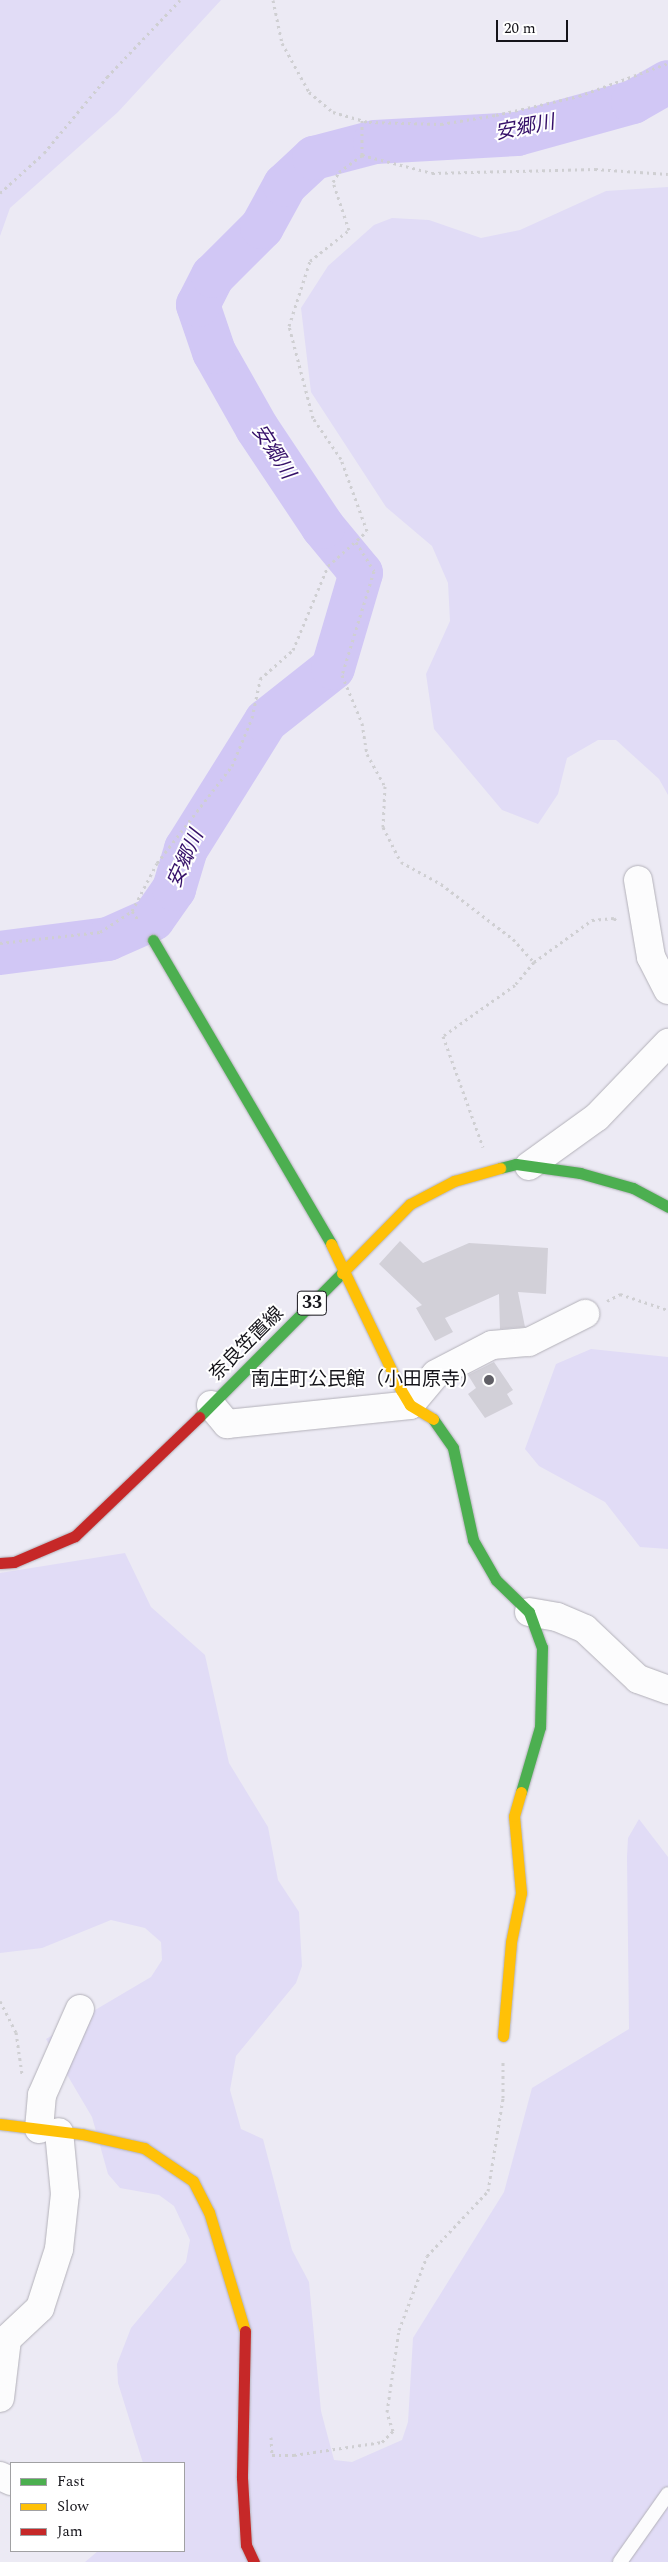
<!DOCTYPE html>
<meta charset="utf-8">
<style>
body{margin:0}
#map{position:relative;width:668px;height:2562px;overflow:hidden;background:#eceaf4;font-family:Spectral,"Noto Sans JP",serif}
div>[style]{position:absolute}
.green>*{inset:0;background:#e1dcf6}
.river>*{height:44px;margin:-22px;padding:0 22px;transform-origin:22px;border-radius:22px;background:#d1c7f5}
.building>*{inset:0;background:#d2d0d8}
.path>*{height:3px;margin-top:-1.5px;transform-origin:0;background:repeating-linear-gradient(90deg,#cfcfd2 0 2.5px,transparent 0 6.5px)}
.roads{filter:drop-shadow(0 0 1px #b3b1b9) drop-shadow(0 0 1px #b3b1b9)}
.lane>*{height:14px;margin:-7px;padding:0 7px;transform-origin:7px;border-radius:7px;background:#fcfcfd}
.street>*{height:28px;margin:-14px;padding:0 14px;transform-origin:14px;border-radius:14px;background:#fcfcfd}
.fast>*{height:11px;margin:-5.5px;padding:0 5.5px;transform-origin:5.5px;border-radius:5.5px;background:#4caf50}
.slow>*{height:11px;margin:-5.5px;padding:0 5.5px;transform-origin:5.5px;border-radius:5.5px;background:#ffc107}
.jam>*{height:11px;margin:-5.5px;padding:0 5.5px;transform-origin:5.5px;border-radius:5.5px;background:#c62828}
.dots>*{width:14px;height:14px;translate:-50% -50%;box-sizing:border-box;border:2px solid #fff;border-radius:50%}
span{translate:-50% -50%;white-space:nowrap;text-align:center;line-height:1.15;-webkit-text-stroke:4px #fff;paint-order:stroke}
.shield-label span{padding:1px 4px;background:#fff;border:1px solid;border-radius:4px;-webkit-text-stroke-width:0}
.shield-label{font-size:18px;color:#15141a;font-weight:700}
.street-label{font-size:19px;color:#15141a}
.poi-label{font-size:19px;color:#15141a}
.right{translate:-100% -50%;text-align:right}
.water-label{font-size:20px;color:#351069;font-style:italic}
.legend{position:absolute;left:10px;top:2462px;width:175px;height:90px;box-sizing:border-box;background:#fff;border:1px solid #a1a1a3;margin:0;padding:6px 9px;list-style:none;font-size:15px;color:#15141a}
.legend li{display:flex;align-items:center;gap:10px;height:25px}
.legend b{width:25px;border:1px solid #a1a1a3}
.scale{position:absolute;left:496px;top:20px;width:72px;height:22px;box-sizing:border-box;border:2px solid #15141a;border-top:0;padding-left:6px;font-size:15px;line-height:18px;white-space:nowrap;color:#15141a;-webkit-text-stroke:4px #fff;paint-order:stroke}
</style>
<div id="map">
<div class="green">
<i style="clip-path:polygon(0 0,221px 0,118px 112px,10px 208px,0 236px)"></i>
<i style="clip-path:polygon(668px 187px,668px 795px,659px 779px,616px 740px,598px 740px,567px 758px,558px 794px,538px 824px,502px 810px,434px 729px,426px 674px,450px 621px,448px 583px,432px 546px,386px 507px,311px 392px,301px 308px,328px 266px,374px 225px,392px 218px,429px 220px,481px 238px,520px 230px,606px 191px)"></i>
<i style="clip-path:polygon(591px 1349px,668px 1357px,668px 1549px,640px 1547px,605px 1502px,539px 1466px,525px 1449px,556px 1364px)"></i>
<i style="clip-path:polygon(125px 1553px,151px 1607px,205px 1655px,229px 1763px,268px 1827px,278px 1880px,299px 1912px,302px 1966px,296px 1983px,236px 2056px,230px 2090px,241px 2129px,263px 2139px,292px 2250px,309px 2282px,321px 2411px,334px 2460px,352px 2462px,402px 2440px,408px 2422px,413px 2338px,504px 2192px,532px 2088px,629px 2029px,627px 1857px,628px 1838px,639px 1819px,668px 1857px,668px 2562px,85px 2562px,98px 2551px,184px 2551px,184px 2463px,143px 2463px,118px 2383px,117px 2364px,131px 2328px,186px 2262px,190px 2240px,174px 2206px,159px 2195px,120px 2188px,108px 2174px,92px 2117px,46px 2039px,151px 1977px,162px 1960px,161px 1942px,145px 1928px,111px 1920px,42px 1948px,0 1953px,0 1573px)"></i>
</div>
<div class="river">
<i style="left:0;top:953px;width:109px;rotate:-7.4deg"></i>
<i style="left:108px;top:939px;width:49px;rotate:-24deg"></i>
<i style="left:153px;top:919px;width:37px;rotate:-55deg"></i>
<i style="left:174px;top:889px;width:42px;rotate:-73.3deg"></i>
<i style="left:186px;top:849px;width:151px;rotate:-58deg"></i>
<i style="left:266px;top:721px;width:85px;rotate:-38.3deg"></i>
<i style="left:333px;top:668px;width:99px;rotate:-73.6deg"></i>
<i style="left:361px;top:573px;width:60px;rotate:-129.6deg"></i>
<i style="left:323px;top:527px;width:119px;rotate:-123.7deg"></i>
<i style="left:257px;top:428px;width:87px;rotate:-119.5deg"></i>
<i style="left:214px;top:352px;width:50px;rotate:-108.8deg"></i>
<i style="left:198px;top:305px;width:33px;rotate:-63deg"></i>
<i style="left:213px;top:276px;width:69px;rotate:-45deg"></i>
<i style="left:262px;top:227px;width:48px;rotate:-61.3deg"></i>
<i style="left:285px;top:185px;width:40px;rotate:-43deg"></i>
<i style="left:314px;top:158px;width:63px;rotate:-14.7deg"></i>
<i style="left:375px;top:142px;width:142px;rotate:-3.2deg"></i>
<i style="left:517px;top:134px;width:120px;rotate:-15.4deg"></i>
<i style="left:633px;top:102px;width:40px;rotate:-29.7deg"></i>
</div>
<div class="building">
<i style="clip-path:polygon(400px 1241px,423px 1263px,469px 1243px,548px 1248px,546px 1294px,518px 1292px,525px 1327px,500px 1329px,499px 1294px,445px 1318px,453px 1332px,435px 1341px,416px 1308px,422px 1305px,379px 1264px)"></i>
<i style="clip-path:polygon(494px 1362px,513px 1390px,507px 1394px,513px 1404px,485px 1418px,468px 1394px,476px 1388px,468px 1375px)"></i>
</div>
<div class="path">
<i style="left:273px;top:0;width:44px;rotate:78.2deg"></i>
<i style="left:282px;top:43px;width:56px;rotate:61.1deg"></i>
<i style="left:309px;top:92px;width:31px;rotate:40deg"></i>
<i style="left:333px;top:112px;width:37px;rotate:16deg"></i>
<i style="left:369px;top:122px;width:72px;rotate:1.6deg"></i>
<i style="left:441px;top:124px;width:56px;rotate:-9.3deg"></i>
<i style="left:496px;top:115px;width:85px;rotate:-12.9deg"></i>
<i style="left:579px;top:96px;width:95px;rotate:-20.3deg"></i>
<i style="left:362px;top:155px;width:35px;rotate:-90deg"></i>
<i style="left:0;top:193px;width:59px;rotate:-42.3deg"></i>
<i style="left:44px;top:153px;width:99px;rotate:-50.3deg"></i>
<i style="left:107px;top:77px;width:106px;rotate:-46.5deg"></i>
<i style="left:356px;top:542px;width:34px;rotate:58deg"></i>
<i style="left:374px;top:571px;width:109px;rotate:107.1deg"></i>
<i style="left:342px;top:675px;width:52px;rotate:67.4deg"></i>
<i style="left:362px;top:723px;width:31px;rotate:81deg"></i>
<i style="left:367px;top:754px;width:37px;rotate:61deg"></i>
<i style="left:385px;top:786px;width:41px;rotate:92.8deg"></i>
<i style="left:383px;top:827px;width:39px;rotate:63deg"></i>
<i style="left:401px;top:862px;width:46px;rotate:28.8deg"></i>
<i style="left:441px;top:884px;width:91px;rotate:37.4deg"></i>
<i style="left:513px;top:939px;width:31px;rotate:48deg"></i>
<i style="left:534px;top:962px;width:30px;rotate:130deg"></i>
<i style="left:515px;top:985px;width:88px;rotate:144.7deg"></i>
<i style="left:443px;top:1036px;width:118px;rotate:70.2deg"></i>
<i style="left:132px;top:911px;width:12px;rotate:55deg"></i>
<i style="left:0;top:943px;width:101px;rotate:-6.3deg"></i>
<i style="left:100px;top:932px;width:38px;rotate:-33deg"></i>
<i style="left:132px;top:911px;width:54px;rotate:-62.5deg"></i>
<i style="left:157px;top:863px;width:123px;rotate:-52.3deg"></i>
<i style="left:232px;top:766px;width:52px;rotate:-67.4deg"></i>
<i style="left:252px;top:718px;width:40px;rotate:-78deg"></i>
<i style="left:260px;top:679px;width:44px;rotate:-41.3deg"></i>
<i style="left:293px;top:650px;width:91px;rotate:-67.4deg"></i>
<i style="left:328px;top:566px;width:52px;rotate:-41.9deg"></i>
<i style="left:367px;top:531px;width:77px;rotate:-109.9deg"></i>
<i style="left:341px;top:459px;width:50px;rotate:-124.3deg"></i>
<i style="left:313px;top:418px;width:95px;rotate:-104.6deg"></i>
<i style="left:289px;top:326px;width:68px;rotate:-72.1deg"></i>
<i style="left:310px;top:261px;width:50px;rotate:-38.5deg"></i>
<i style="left:349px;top:230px;width:51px;rotate:-108.4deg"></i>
<i style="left:333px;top:182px;width:12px;rotate:-59deg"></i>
<i style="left:339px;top:172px;width:29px;rotate:-36deg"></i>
<i style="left:362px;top:155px;width:72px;rotate:14.4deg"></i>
<i style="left:432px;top:173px;width:163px;rotate:-1.4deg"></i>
<i style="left:595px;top:169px;width:73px;rotate:3.9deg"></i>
<i style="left:534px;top:962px;width:72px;rotate:-35.9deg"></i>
<i style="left:592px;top:920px;width:22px;rotate:-5deg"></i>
<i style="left:614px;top:918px;width:5px;rotate:53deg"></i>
<i style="left:607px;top:1301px;width:15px;rotate:-28deg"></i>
<i style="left:620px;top:1294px;width:51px;rotate:18.4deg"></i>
<i style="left:0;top:2001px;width:35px;rotate:63deg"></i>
<i style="left:16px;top:2032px;width:42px;rotate:81.9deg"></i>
<i style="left:271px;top:2437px;width:18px;rotate:87deg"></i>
<i style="left:272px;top:2455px;width:22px"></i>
<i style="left:294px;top:2455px;width:89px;rotate:-8.4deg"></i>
<i style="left:382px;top:2442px;width:16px;rotate:-45deg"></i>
<i style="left:393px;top:2431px;width:20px;rotate:-108deg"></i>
<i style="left:387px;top:2412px;width:83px;rotate:-81.7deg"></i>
<i style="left:399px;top:2330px;width:79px;rotate:-69.3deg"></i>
<i style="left:427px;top:2256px;width:89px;rotate:-46.8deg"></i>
<i style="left:488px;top:2191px;width:94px;rotate:-80.8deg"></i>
<i style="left:503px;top:2098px;width:36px;rotate:-90deg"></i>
</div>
<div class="roads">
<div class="lane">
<i style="left:620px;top:2562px;width:83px;rotate:-54.8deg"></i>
</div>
<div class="street">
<i style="left:638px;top:880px;width:78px;rotate:80.4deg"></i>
<i style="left:651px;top:957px;width:37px;rotate:63deg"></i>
<i style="left:529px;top:1166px;width:84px;rotate:-35.8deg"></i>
<i style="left:597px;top:1117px;width:103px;rotate:-46.2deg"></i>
<i style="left:211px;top:1405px;width:25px;rotate:50deg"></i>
<i style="left:227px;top:1424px;width:184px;rotate:-5.9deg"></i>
<i style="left:410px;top:1405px;width:40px;rotate:-50deg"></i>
<i style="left:436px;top:1374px;width:63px;rotate:-27.4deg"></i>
<i style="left:492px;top:1345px;width:37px;rotate:-5deg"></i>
<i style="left:529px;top:1342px;width:63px;rotate:-26.6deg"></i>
<i style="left:529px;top:1612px;width:28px;rotate:10deg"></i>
<i style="left:557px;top:1617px;width:30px;rotate:23deg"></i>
<i style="left:585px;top:1629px;width:73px;rotate:43.3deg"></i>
<i style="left:638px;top:1679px;width:32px;rotate:20deg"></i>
<i style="left:39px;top:2129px;width:34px;rotate:-85deg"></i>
<i style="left:42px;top:2095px;width:94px;rotate:-66.2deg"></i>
<i style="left:0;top:2398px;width:59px;rotate:-83.2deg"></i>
<i style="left:7px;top:2339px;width:45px;rotate:-43.2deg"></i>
<i style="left:40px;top:2308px;width:62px;rotate:-72.1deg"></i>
<i style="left:59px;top:2249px;width:55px;rotate:-83.8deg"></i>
<i style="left:65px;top:2194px;width:62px;rotate:-95.5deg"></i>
<i style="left:0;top:2476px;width:12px;rotate:24deg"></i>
</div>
<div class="fast">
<i style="left:153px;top:940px;width:352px;rotate:59.6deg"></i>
<i style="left:500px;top:1168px;width:16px;rotate:-14deg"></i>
<i style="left:516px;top:1164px;width:65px;rotate:8deg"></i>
<i style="left:580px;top:1173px;width:55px;rotate:15.8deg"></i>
<i style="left:633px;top:1188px;width:40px;rotate:28deg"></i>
<i style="left:199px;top:1417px;width:203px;rotate:-45.2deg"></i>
<i style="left:433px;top:1419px;width:35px;rotate:55deg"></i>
<i style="left:453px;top:1448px;width:94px;rotate:77.7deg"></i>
<i style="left:473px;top:1540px;width:46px;rotate:60.1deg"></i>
<i style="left:496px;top:1580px;width:46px;rotate:44.1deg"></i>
<i style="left:529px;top:1612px;width:37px;rotate:70deg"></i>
<i style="left:542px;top:1647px;width:80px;rotate:91.4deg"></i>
<i style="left:540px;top:1727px;width:68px;rotate:106.3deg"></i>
</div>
<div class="slow">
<i style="left:331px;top:1244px;width:162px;rotate:64.4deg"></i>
<i style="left:401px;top:1390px;width:17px;rotate:59deg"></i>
<i style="left:410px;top:1405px;width:27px;rotate:31deg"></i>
<i style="left:342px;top:1273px;width:97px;rotate:-45.4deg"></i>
<i style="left:410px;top:1204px;width:50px;rotate:-27.6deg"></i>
<i style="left:454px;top:1181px;width:48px;rotate:-15.8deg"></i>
<i style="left:503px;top:2036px;width:94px;rotate:-85.1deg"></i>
<i style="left:511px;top:1942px;width:50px;rotate:-78.5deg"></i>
<i style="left:521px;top:1893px;width:77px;rotate:-95.2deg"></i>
<i style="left:514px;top:1816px;width:25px;rotate:-74deg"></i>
<i style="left:0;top:2124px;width:83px;rotate:7deg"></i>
<i style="left:82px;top:2134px;width:64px;rotate:12.7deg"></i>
<i style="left:144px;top:2148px;width:59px;rotate:34deg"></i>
<i style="left:193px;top:2181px;width:35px;rotate:63deg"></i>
<i style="left:209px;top:2212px;width:124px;rotate:73.2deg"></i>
</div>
<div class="jam">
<i style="left:0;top:1563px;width:14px;rotate:-4deg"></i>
<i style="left:14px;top:1562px;width:66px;rotate:-23.1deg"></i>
<i style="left:75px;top:1536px;width:172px;rotate:-43.8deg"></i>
<i style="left:245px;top:2331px;width:147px;rotate:91.2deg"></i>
<i style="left:242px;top:2478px;width:67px;rotate:86.6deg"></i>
<i style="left:246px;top:2545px;width:19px;rotate:65deg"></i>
</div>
</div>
<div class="dots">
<i style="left:489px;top:1380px;background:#605f66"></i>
</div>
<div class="shield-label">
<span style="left:312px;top:1303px">33</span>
</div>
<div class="street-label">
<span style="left:247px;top:1344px;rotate:-45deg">奈良笠置線</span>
</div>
<div class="poi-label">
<span class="right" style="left:479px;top:1380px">南庄町公民館（小田原寺）</span>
</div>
<div class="water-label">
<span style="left:525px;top:128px;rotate:-11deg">安郷川</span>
<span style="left:273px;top:452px;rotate:57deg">安郷川</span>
<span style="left:186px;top:859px;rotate:-66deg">安郷川</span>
</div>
<ul class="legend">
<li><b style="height:6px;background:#4caf50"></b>Fast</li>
<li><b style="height:6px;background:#ffc107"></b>Slow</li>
<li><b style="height:6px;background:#c62828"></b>Jam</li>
</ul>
<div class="scale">20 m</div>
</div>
